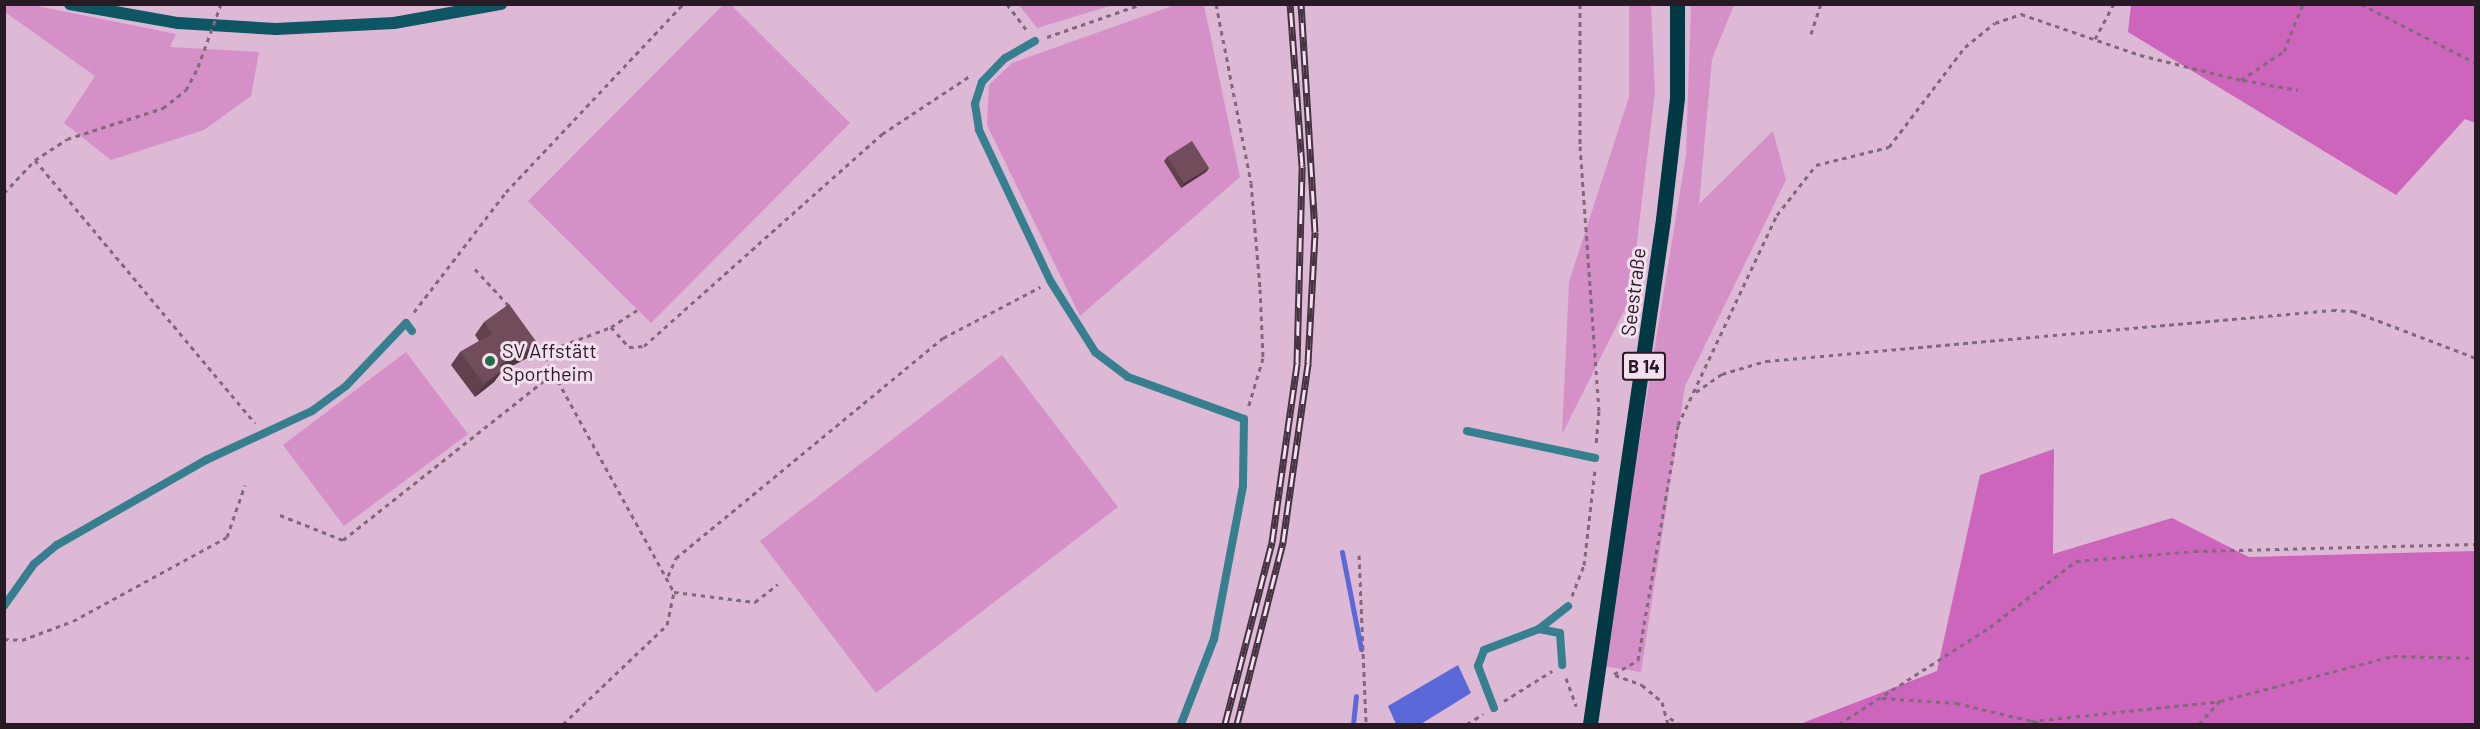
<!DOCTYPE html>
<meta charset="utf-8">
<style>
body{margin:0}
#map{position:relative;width:2480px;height:729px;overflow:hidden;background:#ddb9d5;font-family:Barlow,sans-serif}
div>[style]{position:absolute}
.green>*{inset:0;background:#d490c7}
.forest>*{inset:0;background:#cc65bb}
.water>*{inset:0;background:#5a69d7}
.stream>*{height:5px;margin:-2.5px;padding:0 2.5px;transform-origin:2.5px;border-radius:2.5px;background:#5a69d7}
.path>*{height:3px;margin-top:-1.5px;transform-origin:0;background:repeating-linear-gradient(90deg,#81687b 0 4.5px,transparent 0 9px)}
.lane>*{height:8px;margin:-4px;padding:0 4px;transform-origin:4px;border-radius:4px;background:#367f8e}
.secondary>*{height:12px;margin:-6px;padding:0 6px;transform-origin:6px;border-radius:6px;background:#0e5663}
.primary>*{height:15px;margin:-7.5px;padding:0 7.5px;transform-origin:7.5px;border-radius:7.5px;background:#003943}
.rail>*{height:7px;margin-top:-3.5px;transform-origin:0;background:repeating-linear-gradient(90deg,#f3e0ef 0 14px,#453341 0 28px);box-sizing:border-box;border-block:2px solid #453341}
.path-bridge>*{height:3px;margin-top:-1.5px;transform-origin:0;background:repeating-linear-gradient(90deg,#81687b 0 4.5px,transparent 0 9px)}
.wall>*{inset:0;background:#61414e}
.shaded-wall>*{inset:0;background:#4f3540}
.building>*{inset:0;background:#714c5b}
.dots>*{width:16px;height:16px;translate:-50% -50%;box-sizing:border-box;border:3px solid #f3e0ef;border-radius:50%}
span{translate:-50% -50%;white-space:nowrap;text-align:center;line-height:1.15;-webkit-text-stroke:6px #f3e0ef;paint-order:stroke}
.shield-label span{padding:2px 4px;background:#f3e0ef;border:2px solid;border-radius:4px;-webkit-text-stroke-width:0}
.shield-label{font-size:18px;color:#281a25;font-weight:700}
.street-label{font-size:20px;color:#281a25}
.poi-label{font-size:20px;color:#281a25}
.left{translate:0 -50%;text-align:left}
.frame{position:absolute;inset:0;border:6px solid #281a25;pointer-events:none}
</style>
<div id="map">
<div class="green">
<i style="clip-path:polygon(5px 4px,32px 5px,176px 34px,170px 47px,259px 52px,251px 96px,204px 130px,111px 160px,64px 123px,95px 76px,5px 12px)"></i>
<i style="clip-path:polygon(723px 5px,731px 5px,850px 123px,651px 323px,528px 201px)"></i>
<i style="clip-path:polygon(1019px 5px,1113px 5px,1037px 28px)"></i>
<i style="clip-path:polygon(1175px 5px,1204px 5px,1240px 177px,1080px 316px,987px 125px,989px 85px,1012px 63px)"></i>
<i style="clip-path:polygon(1629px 5px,1651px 5px,1655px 92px,1630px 299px,1562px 434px,1569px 282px,1629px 97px)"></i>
<i style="clip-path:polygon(1691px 5px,1734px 5px,1712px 59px,1699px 204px,1773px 131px,1786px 180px,1685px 386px,1641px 672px,1603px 666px,1686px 155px)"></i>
<i style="clip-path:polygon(406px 352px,468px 434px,344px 526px,283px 445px)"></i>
<i style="clip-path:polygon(1002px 355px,1118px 507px,876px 693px,760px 541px)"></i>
</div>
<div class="forest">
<i style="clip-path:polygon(2131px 5px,2475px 5px,2475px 123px,2465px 119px,2396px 195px,2128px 32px)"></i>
<i style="clip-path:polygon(2054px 449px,2053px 554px,2172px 518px,2249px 557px,2475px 551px,2475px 724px,1800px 724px,1937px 671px,1980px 475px)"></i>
</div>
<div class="water">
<i style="clip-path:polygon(1458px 665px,1471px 693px,1421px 724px,1396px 724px,1388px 706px)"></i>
</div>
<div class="stream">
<i style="left:1342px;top:552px;width:99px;rotate:78.9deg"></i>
<i style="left:1353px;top:724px;width:28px;rotate:-84deg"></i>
</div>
<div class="path">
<i style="left:1007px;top:4px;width:35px;rotate:53deg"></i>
<i style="left:1216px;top:4px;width:182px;rotate:78.9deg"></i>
<i style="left:1251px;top:183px;width:106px;rotate:85.1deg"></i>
<i style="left:1260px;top:289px;width:69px;rotate:87.5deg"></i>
<i style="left:1263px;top:358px;width:52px;rotate:106.7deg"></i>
<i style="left:1580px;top:4px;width:142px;rotate:90deg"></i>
<i style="left:1580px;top:146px;width:266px;rotate:85.9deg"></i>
<i style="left:1599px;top:411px;width:35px;rotate:95deg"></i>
<i style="left:2361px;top:4px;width:129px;rotate:27.2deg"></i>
<i style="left:1811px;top:34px;width:32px;rotate:-72deg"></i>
<i style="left:1047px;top:37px;width:101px;rotate:-19.2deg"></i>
<i style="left:2095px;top:39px;width:40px;rotate:-62deg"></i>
<i style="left:2243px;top:80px;width:56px;rotate:10.3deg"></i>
<i style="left:35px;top:160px;width:343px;rotate:50.1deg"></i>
<i style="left:4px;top:193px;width:45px;rotate:-46.8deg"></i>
<i style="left:35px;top:160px;width:38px;rotate:-33deg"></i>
<i style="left:67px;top:139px;width:101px;rotate:-17.9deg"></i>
<i style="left:163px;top:108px;width:29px;rotate:-38deg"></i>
<i style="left:186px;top:90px;width:26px;rotate:-62deg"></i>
<i style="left:475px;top:269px;width:52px;rotate:47.4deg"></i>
<i style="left:414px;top:312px;width:151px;rotate:-52.5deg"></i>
<i style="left:506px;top:192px;width:258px;rotate:-46.7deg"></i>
<i style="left:611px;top:327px;width:27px;rotate:48deg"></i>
<i style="left:629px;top:347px;width:15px;rotate:-4deg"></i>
<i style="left:644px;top:346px;width:319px;rotate:-41.7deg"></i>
<i style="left:882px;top:134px;width:107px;rotate:-33.5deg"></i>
<i style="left:536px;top:341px;width:286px;rotate:61.2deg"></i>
<i style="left:674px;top:592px;width:82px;rotate:7deg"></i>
<i style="left:755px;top:602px;width:29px;rotate:-38deg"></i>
<i style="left:545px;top:352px;width:71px;rotate:-20.7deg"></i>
<i style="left:611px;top:327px;width:31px;rotate:-33deg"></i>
<i style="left:1696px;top:392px;width:32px;rotate:-35deg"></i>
<i style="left:1722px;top:374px;width:46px;rotate:-16.5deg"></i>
<i style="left:1766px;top:361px;width:568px;rotate:-5.15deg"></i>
<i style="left:2332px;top:310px;width:21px;rotate:3deg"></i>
<i style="left:2353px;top:311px;width:132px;rotate:20.9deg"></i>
<i style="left:280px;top:515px;width:68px;rotate:21.6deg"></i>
<i style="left:343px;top:540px;width:269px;rotate:-38.4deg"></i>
<i style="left:1359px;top:555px;width:169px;rotate:87.6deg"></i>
<i style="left:668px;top:576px;width:20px;rotate:-66deg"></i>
<i style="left:676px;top:558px;width:346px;rotate:-39.5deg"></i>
<i style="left:943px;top:338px;width:110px;rotate:-27.7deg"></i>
<i style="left:1572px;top:596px;width:33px;rotate:-69deg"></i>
<i style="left:1584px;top:565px;width:96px;rotate:-83.4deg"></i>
<i style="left:4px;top:639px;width:18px;rotate:3deg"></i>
<i style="left:22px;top:640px;width:54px;rotate:-20.4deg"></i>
<i style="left:73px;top:621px;width:175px;rotate:-28.6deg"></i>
<i style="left:227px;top:537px;width:55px;rotate:-70.9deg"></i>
<i style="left:1614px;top:674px;width:28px;rotate:-30deg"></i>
<i style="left:1638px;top:660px;width:238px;rotate:-80.3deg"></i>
<i style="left:1678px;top:425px;width:232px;rotate:-64.8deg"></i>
<i style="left:1777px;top:215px;width:63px;rotate:-52deg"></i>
<i style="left:1816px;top:165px;width:75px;rotate:-13.9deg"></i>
<i style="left:1889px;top:147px;width:126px;rotate:-52.8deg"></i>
<i style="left:1965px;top:47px;width:38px;rotate:-39deg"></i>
<i style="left:1995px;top:23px;width:28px;rotate:-19deg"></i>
<i style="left:2021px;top:14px;width:126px;rotate:19deg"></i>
<i style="left:2140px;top:55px;width:104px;rotate:13.9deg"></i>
<i style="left:2241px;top:80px;width:52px;rotate:-34deg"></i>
<i style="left:2284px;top:51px;width:51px;rotate:-68deg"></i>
<i style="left:1615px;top:675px;width:29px;rotate:20deg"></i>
<i style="left:1642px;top:685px;width:26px;rotate:40deg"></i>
<i style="left:1662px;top:702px;width:23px;rotate:75deg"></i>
<i style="left:1566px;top:678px;width:30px;rotate:70deg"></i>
<i style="left:1882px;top:698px;width:74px;rotate:3.9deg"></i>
<i style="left:1956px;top:703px;width:91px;rotate:13.3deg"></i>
<i style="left:1504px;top:701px;width:57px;rotate:-32deg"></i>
<i style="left:1670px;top:718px;width:11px;rotate:34deg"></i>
<i style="left:2031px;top:721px;width:190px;rotate:-6deg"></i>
<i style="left:2220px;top:701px;width:179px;rotate:-14.6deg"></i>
<i style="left:2393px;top:656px;width:83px;rotate:1.4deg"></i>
<i style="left:563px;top:724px;width:144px;rotate:-43.6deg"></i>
<i style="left:667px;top:625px;width:34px;rotate:-78deg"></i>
<i style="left:1467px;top:724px;width:19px;rotate:-32deg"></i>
<i style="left:1839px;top:724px;width:179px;rotate:-32.7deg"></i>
<i style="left:1990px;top:627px;width:108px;rotate:-37.5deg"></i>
<i style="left:2076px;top:561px;width:118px;rotate:-4.8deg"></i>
<i style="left:2194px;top:551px;width:282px;rotate:-1.4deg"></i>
<i style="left:2199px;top:724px;width:31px;rotate:-48deg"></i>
</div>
<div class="lane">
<i style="left:1035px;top:41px;width:34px;rotate:150deg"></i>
<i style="left:1005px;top:58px;width:33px;rotate:134deg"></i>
<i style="left:982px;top:82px;width:23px;rotate:108deg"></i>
<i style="left:975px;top:104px;width:26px;rotate:81deg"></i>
<i style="left:979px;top:130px;width:168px;rotate:64.7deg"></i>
<i style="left:1051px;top:282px;width:83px;rotate:57.8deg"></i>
<i style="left:1095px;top:352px;width:41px;rotate:37.1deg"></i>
<i style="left:1128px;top:377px;width:123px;rotate:19.9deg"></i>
<i style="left:1244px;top:419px;width:67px;rotate:90.9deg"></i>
<i style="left:1243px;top:486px;width:156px;rotate:100.7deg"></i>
<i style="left:1214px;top:639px;width:91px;rotate:111.2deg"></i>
<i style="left:1467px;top:431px;width:131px;rotate:11.9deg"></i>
<i style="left:4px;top:606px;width:52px;rotate:-54.5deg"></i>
<i style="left:34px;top:564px;width:30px;rotate:-40deg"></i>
<i style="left:57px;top:545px;width:172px;rotate:-29.7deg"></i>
<i style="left:206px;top:460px;width:117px;rotate:-24.8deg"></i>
<i style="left:312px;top:411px;width:42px;rotate:-36.3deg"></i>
<i style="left:346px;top:386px;width:87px;rotate:-46.4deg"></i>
<i style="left:406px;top:323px;width:10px;rotate:53deg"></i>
<i style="left:1539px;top:629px;width:21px;rotate:11deg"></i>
<i style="left:1560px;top:633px;width:32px;rotate:86deg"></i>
<i style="left:1494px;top:708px;width:45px;rotate:-110.9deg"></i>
<i style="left:1478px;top:666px;width:17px;rotate:-69deg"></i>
<i style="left:1484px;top:650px;width:59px;rotate:-20.9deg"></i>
<i style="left:1539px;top:629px;width:37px;rotate:-38deg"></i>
</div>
<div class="secondary">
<i style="left:70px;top:4px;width:110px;rotate:10deg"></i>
<i style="left:178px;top:23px;width:98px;rotate:3.5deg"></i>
<i style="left:276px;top:29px;width:118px;rotate:-2.9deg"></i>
<i style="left:394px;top:23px;width:109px;rotate:-10.1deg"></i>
</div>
<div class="primary">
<i style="left:1590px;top:724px;width:510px;rotate:-81.77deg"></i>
<i style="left:1663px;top:219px;width:122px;rotate:-83.4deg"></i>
<i style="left:1677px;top:98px;width:94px;rotate:-90deg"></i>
</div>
<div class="rail">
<i style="left:1225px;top:724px;width:188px;rotate:-75.5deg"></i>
<i style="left:1272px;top:542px;width:181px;rotate:-82deg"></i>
<i style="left:1297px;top:363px;width:197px;rotate:-88.5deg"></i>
<i style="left:1302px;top:166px;width:162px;rotate:-94.2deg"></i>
<i style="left:1237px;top:724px;width:188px;rotate:-75.8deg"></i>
<i style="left:1283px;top:542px;width:181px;rotate:-82deg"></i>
<i style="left:1308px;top:363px;width:131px;rotate:-86.9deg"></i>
<i style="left:1315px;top:232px;width:228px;rotate:-93.5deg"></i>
</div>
<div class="path-bridge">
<i style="left:198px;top:67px;width:67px;rotate:-69.9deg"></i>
</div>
<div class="wall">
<i style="clip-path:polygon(1167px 157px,1209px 168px,1206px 172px,1181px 188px,1164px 161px)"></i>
<i style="clip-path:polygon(484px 322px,538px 344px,529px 357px,502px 371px,494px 382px,475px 397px,451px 365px,460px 352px,479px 341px,475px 335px)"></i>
</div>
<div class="shaded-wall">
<i style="clip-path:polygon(1209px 168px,1206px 172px,1181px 188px,1184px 183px)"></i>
<i style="clip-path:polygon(538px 344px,529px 357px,502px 371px,494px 382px,475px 397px,500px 365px)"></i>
</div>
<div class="building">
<i style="clip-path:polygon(1192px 141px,1209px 168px,1184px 183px,1167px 157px)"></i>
<i style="clip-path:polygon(509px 304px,538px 344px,500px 365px,503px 370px,484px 384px,460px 352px,492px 334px,484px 322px)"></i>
</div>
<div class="dots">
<i style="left:490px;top:361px;background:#1f7143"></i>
</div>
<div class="shield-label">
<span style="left:1644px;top:366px">B 14</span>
</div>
<div class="street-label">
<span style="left:1633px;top:292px;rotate:-83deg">Seestraße</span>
</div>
<div class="poi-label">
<span class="left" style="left:502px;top:362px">SV Affstätt<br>Sportheim</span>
</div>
<div class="frame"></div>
</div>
